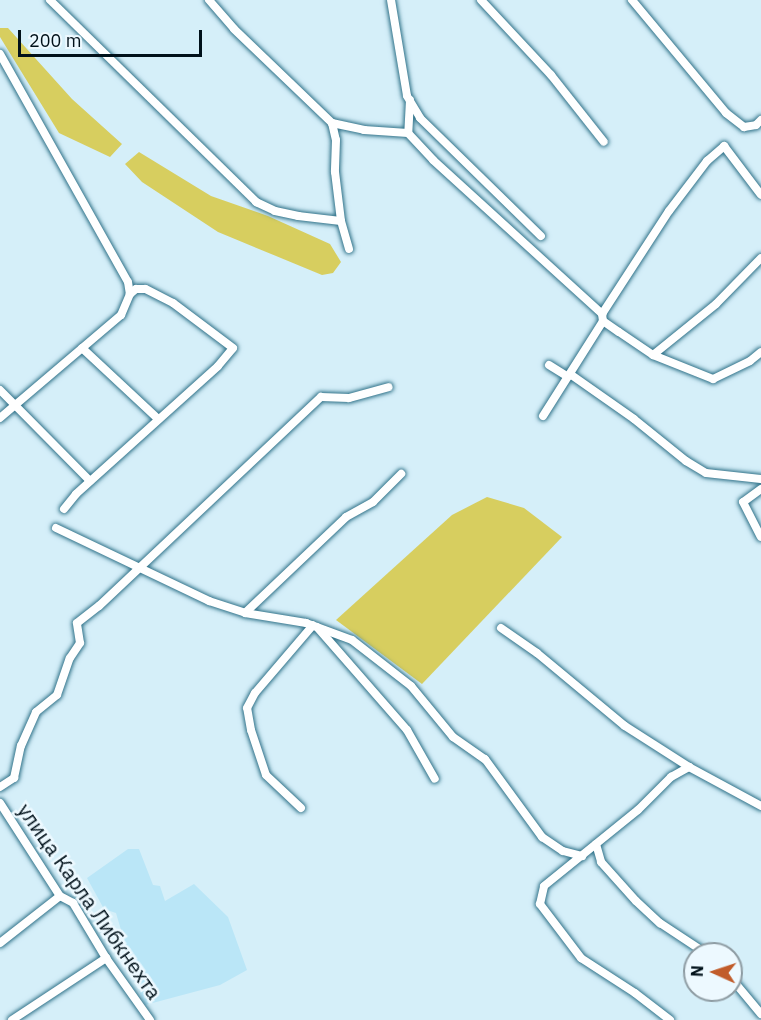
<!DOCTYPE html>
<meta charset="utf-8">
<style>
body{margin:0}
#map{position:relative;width:761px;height:1020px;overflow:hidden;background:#d5eff9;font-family:"IBM Plex Sans",sans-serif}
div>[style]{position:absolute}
.built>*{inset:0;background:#bae6f7}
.green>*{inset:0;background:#d7ce5f}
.roads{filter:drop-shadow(0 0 2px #307289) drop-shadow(0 0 2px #307289)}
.minor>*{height:8px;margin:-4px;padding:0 4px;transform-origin:4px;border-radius:4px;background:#fff}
span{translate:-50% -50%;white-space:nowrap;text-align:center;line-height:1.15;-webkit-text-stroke:5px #edf9ff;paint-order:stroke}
.street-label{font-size:21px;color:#00111a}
.north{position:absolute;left:683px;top:942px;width:60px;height:60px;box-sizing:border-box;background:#edf9ff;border:2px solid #8e9ca3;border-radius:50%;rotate:273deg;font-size:16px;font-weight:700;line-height:24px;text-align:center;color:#00111a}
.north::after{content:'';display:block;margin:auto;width:21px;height:27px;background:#c15c2a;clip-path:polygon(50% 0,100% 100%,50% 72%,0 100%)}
.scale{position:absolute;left:18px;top:30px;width:184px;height:27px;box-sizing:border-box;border:3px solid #00111a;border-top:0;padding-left:8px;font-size:18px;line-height:21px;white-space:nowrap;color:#00111a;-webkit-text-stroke:4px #edf9ff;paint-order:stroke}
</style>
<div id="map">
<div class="built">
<i style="clip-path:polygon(128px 849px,139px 849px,153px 885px,160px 886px,165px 901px,194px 884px,228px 917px,247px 970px,220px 985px,145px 1005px,139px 991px,116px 913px,104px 909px,87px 878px)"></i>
</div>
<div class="green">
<i style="clip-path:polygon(0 28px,8px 28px,72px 99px,122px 144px,110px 157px,59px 133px,0 37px)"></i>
<i style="clip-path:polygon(139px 152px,211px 196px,268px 216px,330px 244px,341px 262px,333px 273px,322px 275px,218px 232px,142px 182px,125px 164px)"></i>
<i style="clip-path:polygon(487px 497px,524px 508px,562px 537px,422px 684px,336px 620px,452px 515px)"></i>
</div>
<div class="roads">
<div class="minor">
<i style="left:50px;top:0;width:289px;rotate:44.4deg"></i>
<i style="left:256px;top:202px;width:21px;rotate:25deg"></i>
<i style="left:275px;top:211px;width:24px;rotate:12deg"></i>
<i style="left:298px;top:216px;width:43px;rotate:6.6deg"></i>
<i style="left:209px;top:0;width:38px;rotate:49deg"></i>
<i style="left:234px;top:29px;width:136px;rotate:43.8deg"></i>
<i style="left:332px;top:123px;width:33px;rotate:12deg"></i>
<i style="left:364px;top:130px;width:44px;rotate:3.9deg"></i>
<i style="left:391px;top:0;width:97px;rotate:80.5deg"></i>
<i style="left:407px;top:96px;width:26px;rotate:59deg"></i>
<i style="left:420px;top:118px;width:169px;rotate:44.3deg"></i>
<i style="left:481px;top:0;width:103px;rotate:47deg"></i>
<i style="left:551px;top:75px;width:85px;rotate:51.7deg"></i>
<i style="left:632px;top:0;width:147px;rotate:50.2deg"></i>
<i style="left:726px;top:113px;width:23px;rotate:38deg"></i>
<i style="left:744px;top:127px;width:12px;rotate:-9deg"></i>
<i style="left:756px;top:125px;width:7px;rotate:-45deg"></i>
<i style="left:0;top:54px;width:261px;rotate:60.7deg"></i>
<i style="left:128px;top:282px;width:12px;rotate:81deg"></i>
<i style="left:130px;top:294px;width:23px;rotate:113deg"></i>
<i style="left:121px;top:315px;width:159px;rotate:139.6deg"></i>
<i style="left:410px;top:100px;width:33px;rotate:93deg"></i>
<i style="left:408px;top:133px;width:37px;rotate:47deg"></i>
<i style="left:433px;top:160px;width:229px;rotate:42.3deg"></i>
<i style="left:602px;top:314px;width:7px;rotate:82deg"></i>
<i style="left:603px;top:321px;width:19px;rotate:35deg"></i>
<i style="left:619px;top:332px;width:41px;rotate:34.1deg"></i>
<i style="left:653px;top:355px;width:65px;rotate:21.8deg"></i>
<i style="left:713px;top:379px;width:41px;rotate:-25.9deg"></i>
<i style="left:750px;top:361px;width:14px;rotate:-39deg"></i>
<i style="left:332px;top:123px;width:17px;rotate:77deg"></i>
<i style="left:336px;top:140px;width:32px;rotate:92deg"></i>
<i style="left:335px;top:172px;width:49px;rotate:83deg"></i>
<i style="left:341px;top:221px;width:29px;rotate:74deg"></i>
<i style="left:602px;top:314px;width:123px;rotate:-57deg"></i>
<i style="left:669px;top:211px;width:63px;rotate:-52.8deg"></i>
<i style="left:707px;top:161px;width:23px;rotate:-41deg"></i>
<i style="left:724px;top:146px;width:61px;rotate:52.9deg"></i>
<i style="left:82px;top:348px;width:103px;rotate:43deg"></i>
<i style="left:653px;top:355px;width:81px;rotate:-39deg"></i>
<i style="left:716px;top:304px;width:64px;rotate:-45.6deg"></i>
<i style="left:549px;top:365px;width:22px;rotate:32deg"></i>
<i style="left:570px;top:374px;width:78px;rotate:35.1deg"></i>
<i style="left:634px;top:419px;width:67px;rotate:38.9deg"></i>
<i style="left:686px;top:461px;width:23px;rotate:31deg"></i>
<i style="left:706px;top:473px;width:55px;rotate:6.2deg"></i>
<i style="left:0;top:390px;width:128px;rotate:45.3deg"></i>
<i style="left:543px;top:416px;width:112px;rotate:-57.7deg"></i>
<i style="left:761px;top:489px;width:22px;rotate:144deg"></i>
<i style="left:743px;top:502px;width:39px;rotate:63deg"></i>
<i style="left:64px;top:509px;width:19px;rotate:-51deg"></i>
<i style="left:76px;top:494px;width:191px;rotate:-42deg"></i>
<i style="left:218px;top:366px;width:23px;rotate:-50deg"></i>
<i style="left:233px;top:348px;width:75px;rotate:-143.1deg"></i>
<i style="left:173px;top:303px;width:31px;rotate:-153deg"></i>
<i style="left:145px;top:289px;width:9px;rotate:180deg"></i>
<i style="left:136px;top:289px;width:8px;rotate:140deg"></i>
<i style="left:56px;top:528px;width:170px;rotate:25.5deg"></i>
<i style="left:209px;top:601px;width:38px;rotate:18deg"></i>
<i style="left:245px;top:613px;width:62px;rotate:9.3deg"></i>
<i style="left:306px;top:623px;width:49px;rotate:20.3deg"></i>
<i style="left:352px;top:640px;width:75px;rotate:37.9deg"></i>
<i style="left:411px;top:686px;width:66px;rotate:50.5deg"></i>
<i style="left:453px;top:737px;width:39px;rotate:35deg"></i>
<i style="left:485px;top:759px;width:97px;rotate:53.8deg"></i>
<i style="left:542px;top:837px;width:25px;rotate:34deg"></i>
<i style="left:563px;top:851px;width:20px;rotate:15deg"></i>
<i style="left:245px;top:613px;width:139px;rotate:-43.5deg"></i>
<i style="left:346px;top:517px;width:31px;rotate:-29deg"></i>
<i style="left:373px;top:502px;width:40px;rotate:-45deg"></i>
<i style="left:317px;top:627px;width:137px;rotate:48.9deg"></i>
<i style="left:407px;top:730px;width:56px;rotate:60.3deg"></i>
<i style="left:501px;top:628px;width:44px;rotate:34.8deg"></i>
<i style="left:537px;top:653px;width:114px;rotate:39.7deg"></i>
<i style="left:625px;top:726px;width:76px;rotate:32.6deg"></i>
<i style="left:0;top:787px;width:17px;rotate:-33deg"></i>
<i style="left:14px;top:778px;width:33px;rotate:-78deg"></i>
<i style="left:21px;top:746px;width:37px;rotate:-66deg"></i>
<i style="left:36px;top:712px;width:27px;rotate:-39deg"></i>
<i style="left:57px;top:695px;width:39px;rotate:-71deg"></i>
<i style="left:70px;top:658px;width:18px;rotate:-56deg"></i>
<i style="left:80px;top:643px;width:20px;rotate:-99deg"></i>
<i style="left:77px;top:623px;width:28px;rotate:-38deg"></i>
<i style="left:99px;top:606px;width:305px;rotate:-43.3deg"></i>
<i style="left:321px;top:397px;width:28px;rotate:2deg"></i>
<i style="left:349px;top:398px;width:41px;rotate:-15.4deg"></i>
<i style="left:0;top:803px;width:111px;rotate:57.2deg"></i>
<i style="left:60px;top:896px;width:15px;rotate:28deg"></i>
<i style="left:73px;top:903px;width:64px;rotate:59deg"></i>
<i style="left:106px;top:958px;width:76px;rotate:54.6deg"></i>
<i style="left:301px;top:808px;width:48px;rotate:-136.7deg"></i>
<i style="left:266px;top:775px;width:47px;rotate:-108.4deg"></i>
<i style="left:251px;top:730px;width:22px;rotate:-100deg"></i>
<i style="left:247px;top:708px;width:17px;rotate:-62deg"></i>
<i style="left:255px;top:693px;width:89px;rotate:-49.5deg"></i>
<i style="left:596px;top:844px;width:19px;rotate:74deg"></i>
<i style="left:601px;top:862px;width:52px;rotate:48.1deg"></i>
<i style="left:636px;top:901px;width:33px;rotate:43deg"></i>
<i style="left:660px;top:923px;width:56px;rotate:33.4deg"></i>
<i style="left:0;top:943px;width:76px;rotate:-38.1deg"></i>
<i style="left:731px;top:978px;width:47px;rotate:50.2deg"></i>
<i style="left:12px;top:1020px;width:113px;rotate:-33.4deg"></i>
<i style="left:670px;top:1020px;width:44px;rotate:-142.4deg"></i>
<i style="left:635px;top:993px;width:64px;rotate:-147.1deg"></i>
<i style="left:581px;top:958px;width:68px;rotate:-127.2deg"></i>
<i style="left:540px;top:904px;width:18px;rotate:-77deg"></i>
<i style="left:544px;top:886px;width:121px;rotate:-39deg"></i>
<i style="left:638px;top:810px;width:47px;rotate:-45deg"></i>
<i style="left:671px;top:777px;width:21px;rotate:-29deg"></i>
<i style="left:689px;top:767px;width:82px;rotate:28.4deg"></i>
</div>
</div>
<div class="street-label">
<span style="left:90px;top:901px;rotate:55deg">улица Карла Либкнехта</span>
</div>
<div class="north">N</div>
<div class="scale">200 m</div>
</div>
